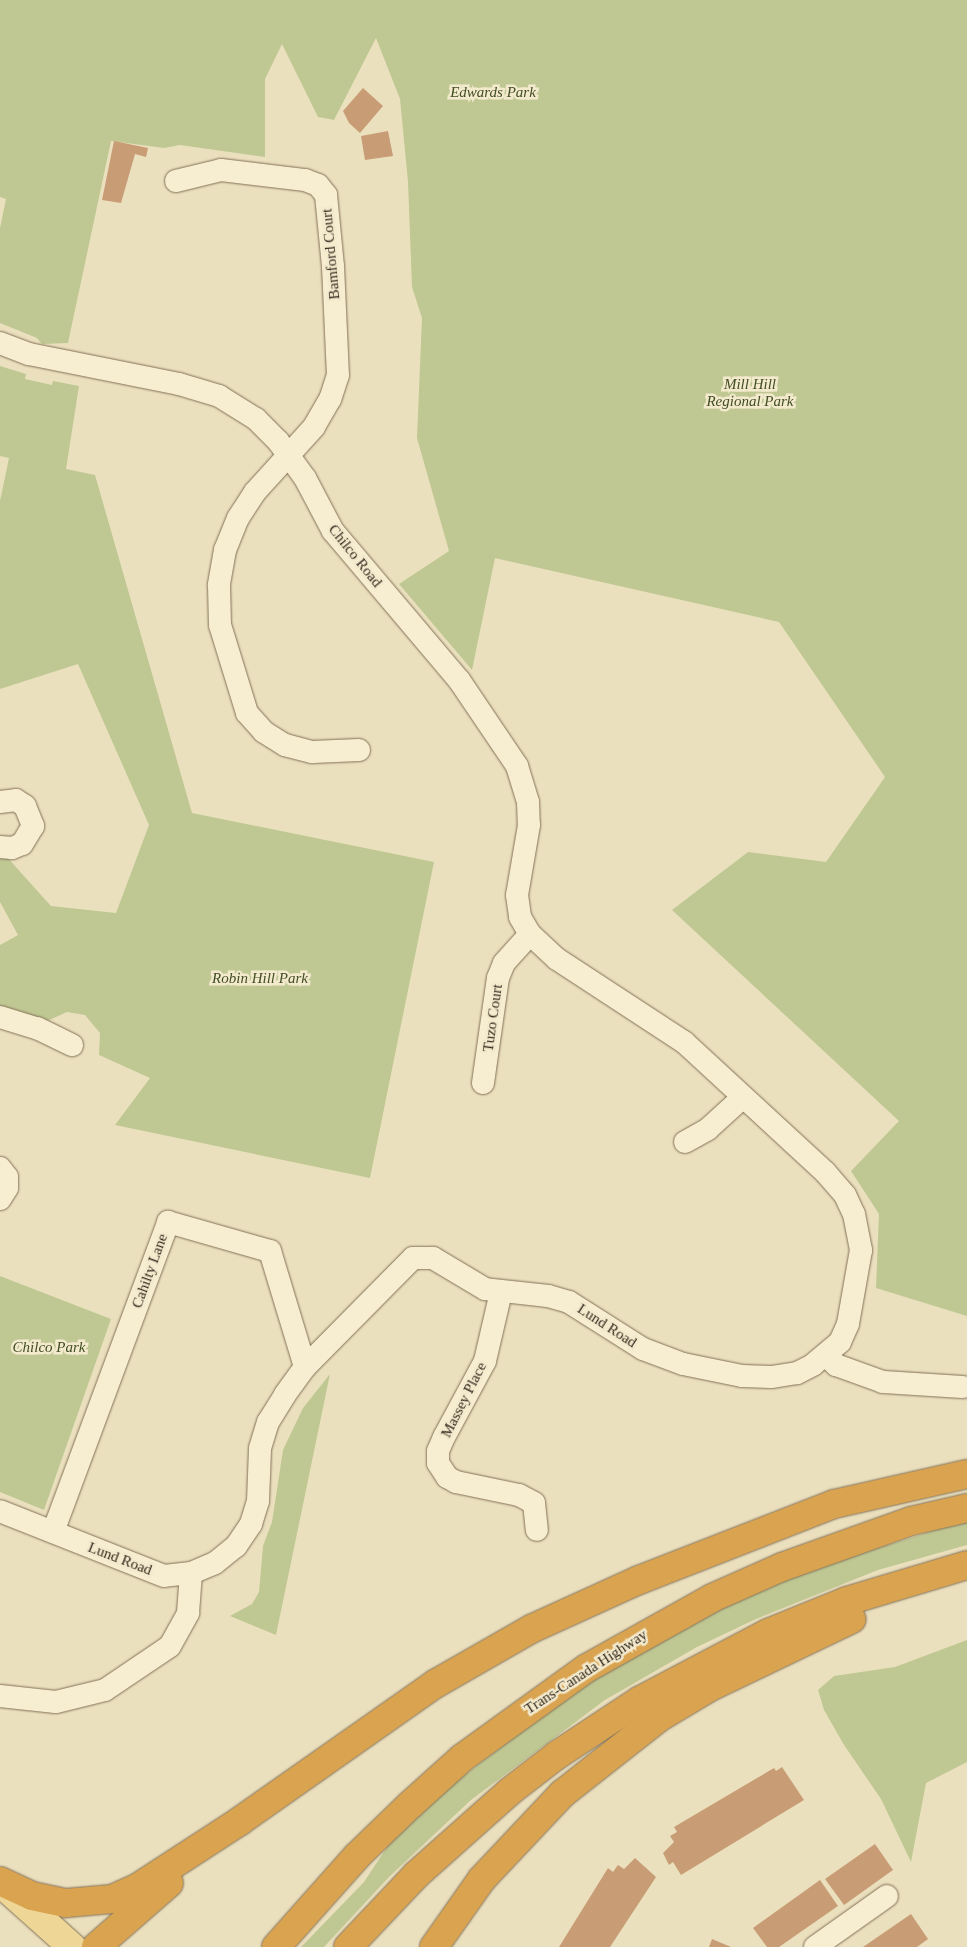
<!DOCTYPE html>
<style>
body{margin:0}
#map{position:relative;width:967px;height:1947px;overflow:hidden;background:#ebe0be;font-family:Georgia,serif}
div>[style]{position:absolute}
.green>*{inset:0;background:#bfc893}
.building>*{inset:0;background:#c89c75}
.roads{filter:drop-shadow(0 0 1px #837158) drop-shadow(0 0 1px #837158)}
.minor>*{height:22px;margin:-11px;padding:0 11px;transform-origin:11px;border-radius:11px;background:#f7edd1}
.major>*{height:28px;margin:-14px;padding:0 14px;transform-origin:14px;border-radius:14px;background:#eed796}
.highway>*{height:28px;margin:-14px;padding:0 14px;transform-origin:14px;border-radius:14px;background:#d9a350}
span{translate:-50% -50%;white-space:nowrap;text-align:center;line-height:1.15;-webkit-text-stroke:5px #f3eacd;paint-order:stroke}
.park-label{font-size:15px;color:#414e23;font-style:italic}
.street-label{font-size:15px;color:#33281c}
</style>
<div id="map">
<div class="green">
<i style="clip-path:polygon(0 0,967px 0,967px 1316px,876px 1288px,879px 1214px,851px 1171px,899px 1121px,672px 910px,748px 852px,826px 862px,885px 777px,779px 622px,495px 558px,472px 670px,399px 584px,449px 551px,417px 438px,422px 318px,412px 287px,408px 182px,400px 99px,376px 38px,334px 120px,318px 117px,282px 44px,265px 79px,265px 157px,180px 145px,164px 148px,111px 141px,68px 343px,42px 344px,37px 338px,0 323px,0 228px,6px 199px,0 197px)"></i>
<i style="clip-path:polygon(0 366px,26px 374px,25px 379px,52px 385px,53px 381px,79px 386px,66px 469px,95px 475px,192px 813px,434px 862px,370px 1178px,115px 1125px,150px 1078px,99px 1055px,100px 1033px,85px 1015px,67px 1012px,47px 1021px,0 1011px,0 945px,18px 935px,0 902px,0 856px,6px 856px,51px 906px,116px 913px,149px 825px,78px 664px,0 689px,0 501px,9px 458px,0 456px)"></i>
<i style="clip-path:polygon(0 1276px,111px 1319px,44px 1510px,0 1492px)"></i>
<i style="clip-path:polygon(330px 1374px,276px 1635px,230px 1616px,252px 1604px,259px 1592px,263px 1546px,272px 1522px,283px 1450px,303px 1408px)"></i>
<i style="clip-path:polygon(967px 1520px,967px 1545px,878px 1570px,756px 1619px,697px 1647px,605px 1700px,471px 1800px,390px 1876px,324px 1947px,301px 1947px,364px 1882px,391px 1841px,445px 1790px,582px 1686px,687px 1625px,757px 1592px,818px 1567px)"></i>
<i style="clip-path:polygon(967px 1640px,967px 1762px,926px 1783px,911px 1862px,881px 1799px,844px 1745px,824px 1710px,818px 1690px,834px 1676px,895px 1667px)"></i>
</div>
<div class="building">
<i style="clip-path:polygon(363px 88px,383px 106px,360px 133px,349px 123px,343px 111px)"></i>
<i style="clip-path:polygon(388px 131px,393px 156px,365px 160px,361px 136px)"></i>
<i style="clip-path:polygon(114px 141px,148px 148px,146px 157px,135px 154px,121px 203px,102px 200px)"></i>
<i style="clip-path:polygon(782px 1767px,804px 1800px,681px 1875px,673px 1862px,669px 1865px,663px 1853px,674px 1842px,670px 1836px,677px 1832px,674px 1827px,774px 1768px,776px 1771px)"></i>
<i style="clip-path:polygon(875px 1844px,893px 1870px,844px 1905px,825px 1879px)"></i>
<i style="clip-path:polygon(635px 1858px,656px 1877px,610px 1947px,559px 1947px,608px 1868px,613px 1872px,618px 1865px,624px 1869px)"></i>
<i style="clip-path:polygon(820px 1880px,838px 1906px,779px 1947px,767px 1947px,753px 1928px)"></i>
<i style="clip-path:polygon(911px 1914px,928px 1939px,917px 1947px,863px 1947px)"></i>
<i style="clip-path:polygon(712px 1939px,731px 1947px,709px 1947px)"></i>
</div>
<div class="roads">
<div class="minor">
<i style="left:176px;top:181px;width:46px;rotate:-13.7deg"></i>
<i style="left:221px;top:170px;width:85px;rotate:6.8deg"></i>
<i style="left:305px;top:180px;width:14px;rotate:21deg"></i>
<i style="left:318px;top:185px;width:13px;rotate:51deg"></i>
<i style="left:326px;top:195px;width:71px;rotate:84.4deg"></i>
<i style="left:333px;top:266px;width:109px;rotate:87.4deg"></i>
<i style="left:338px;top:375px;width:25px;rotate:108deg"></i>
<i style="left:330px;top:399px;width:32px;rotate:120deg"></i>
<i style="left:314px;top:427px;width:88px;rotate:132.2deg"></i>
<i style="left:255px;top:492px;width:31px;rotate:123deg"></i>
<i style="left:238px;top:518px;width:35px;rotate:112deg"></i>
<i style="left:225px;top:550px;width:36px;rotate:100deg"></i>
<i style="left:219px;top:585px;width:40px;rotate:88.6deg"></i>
<i style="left:220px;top:625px;width:92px;rotate:72.9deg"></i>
<i style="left:247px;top:713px;width:25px;rotate:48deg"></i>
<i style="left:264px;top:732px;width:25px;rotate:32deg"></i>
<i style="left:285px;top:745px;width:28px;rotate:15deg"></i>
<i style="left:312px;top:752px;width:47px;rotate:-2.4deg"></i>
<i style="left:0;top:343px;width:31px;rotate:21deg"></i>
<i style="left:29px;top:354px;width:153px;rotate:11.3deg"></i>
<i style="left:179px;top:384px;width:42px;rotate:16.7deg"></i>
<i style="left:219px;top:396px;width:44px;rotate:31.9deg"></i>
<i style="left:256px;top:419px;width:31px;rotate:45deg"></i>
<i style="left:278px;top:441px;width:46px;rotate:53.9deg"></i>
<i style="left:305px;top:478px;width:60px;rotate:62.2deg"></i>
<i style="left:333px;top:531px;width:195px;rotate:49.8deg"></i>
<i style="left:459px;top:680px;width:104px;rotate:56deg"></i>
<i style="left:517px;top:766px;width:38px;rotate:73deg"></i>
<i style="left:528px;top:802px;width:23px;rotate:88deg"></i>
<i style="left:529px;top:825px;width:71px;rotate:99.7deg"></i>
<i style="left:517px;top:895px;width:22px;rotate:82deg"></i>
<i style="left:520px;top:917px;width:20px;rotate:60deg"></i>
<i style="left:530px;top:934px;width:37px;rotate:43deg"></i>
<i style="left:557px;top:959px;width:152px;rotate:33.2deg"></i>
<i style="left:684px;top:1042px;width:192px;rotate:42.7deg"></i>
<i style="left:825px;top:1172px;width:30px;rotate:49deg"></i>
<i style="left:845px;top:1195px;width:21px;rotate:65deg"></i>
<i style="left:854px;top:1214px;width:37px;rotate:79deg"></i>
<i style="left:861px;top:1250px;width:75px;rotate:100deg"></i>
<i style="left:848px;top:1324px;width:20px;rotate:114deg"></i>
<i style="left:840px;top:1342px;width:35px;rotate:140deg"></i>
<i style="left:813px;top:1365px;width:18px;rotate:153deg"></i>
<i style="left:797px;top:1373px;width:26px;rotate:171deg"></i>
<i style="left:771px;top:1377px;width:29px;rotate:-178deg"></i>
<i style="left:742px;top:1376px;width:60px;rotate:-168.5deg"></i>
<i style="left:683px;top:1364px;width:43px;rotate:-159.4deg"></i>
<i style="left:643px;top:1349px;width:88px;rotate:-147.6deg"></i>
<i style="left:569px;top:1302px;width:22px;rotate:-164deg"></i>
<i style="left:548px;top:1296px;width:63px;rotate:-173.7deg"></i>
<i style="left:485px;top:1289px;width:61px;rotate:-149.2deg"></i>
<i style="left:433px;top:1258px;width:20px;rotate:180deg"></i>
<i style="left:413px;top:1258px;width:153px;rotate:134.7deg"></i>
<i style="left:305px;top:1367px;width:34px;rotate:126deg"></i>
<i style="left:285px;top:1395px;width:32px;rotate:122deg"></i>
<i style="left:268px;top:1422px;width:28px;rotate:107deg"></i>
<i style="left:260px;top:1449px;width:52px;rotate:92.2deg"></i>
<i style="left:258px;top:1501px;width:24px;rotate:107deg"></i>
<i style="left:251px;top:1524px;width:27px;rotate:124deg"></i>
<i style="left:236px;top:1546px;width:27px;rotate:141deg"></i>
<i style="left:215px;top:1563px;width:26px;rotate:157deg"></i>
<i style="left:191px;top:1573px;width:27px;rotate:174deg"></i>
<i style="left:164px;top:1576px;width:176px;rotate:-158.4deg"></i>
<i style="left:0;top:802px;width:16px;rotate:-7deg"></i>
<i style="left:16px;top:800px;width:11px;rotate:34deg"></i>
<i style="left:25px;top:806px;width:22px;rotate:68deg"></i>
<i style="left:33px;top:826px;width:21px;rotate:121deg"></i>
<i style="left:22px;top:844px;width:11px;rotate:158deg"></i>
<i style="left:12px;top:848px;width:12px;rotate:-175deg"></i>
<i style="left:0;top:1017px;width:39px;rotate:17deg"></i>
<i style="left:37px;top:1028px;width:39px;rotate:26deg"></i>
<i style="left:483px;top:1083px;width:106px;rotate:-81.9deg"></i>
<i style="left:498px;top:978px;width:16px;rotate:-68deg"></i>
<i style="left:504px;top:963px;width:39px;rotate:-48deg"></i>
<i style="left:685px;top:1142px;width:26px;rotate:-29deg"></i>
<i style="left:708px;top:1129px;width:47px;rotate:-42.4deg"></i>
<i style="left:0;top:1168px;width:11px;rotate:52deg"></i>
<i style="left:7px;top:1177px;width:11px;rotate:90deg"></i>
<i style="left:7px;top:1188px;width:13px;rotate:122deg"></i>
<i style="left:501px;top:1292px;width:71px;rotate:103.1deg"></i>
<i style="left:485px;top:1361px;width:86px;rotate:118.3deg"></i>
<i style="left:444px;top:1437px;width:15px;rotate:113deg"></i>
<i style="left:438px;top:1451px;width:12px;rotate:90deg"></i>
<i style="left:438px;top:1463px;width:17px;rotate:57deg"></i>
<i style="left:447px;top:1477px;width:10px;rotate:29deg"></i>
<i style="left:456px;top:1482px;width:64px;rotate:11.7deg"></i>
<i style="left:519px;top:1495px;width:17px;rotate:28deg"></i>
<i style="left:534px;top:1503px;width:27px;rotate:84deg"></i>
<i style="left:827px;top:1356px;width:13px;rotate:45deg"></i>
<i style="left:836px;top:1365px;width:50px;rotate:19.9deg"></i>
<i style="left:883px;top:1382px;width:80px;rotate:3.6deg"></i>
<i style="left:53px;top:1532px;width:331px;rotate:-69.6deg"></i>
<i style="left:168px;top:1222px;width:106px;rotate:15.9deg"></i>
<i style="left:270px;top:1251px;width:121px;rotate:73.2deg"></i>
<i style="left:0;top:1696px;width:56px;rotate:6.1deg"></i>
<i style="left:56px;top:1702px;width:50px;rotate:-13.8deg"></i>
<i style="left:105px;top:1690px;width:78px;rotate:-34.1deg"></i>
<i style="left:170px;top:1646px;width:38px;rotate:-61deg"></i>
<i style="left:188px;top:1613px;width:40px;rotate:-85.7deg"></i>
<i style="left:815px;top:1947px;width:88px;rotate:-35.3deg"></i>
</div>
<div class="major">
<i style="left:3px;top:1885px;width:93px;rotate:41.9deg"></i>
</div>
<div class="highway">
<i style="left:0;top:1881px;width:35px;rotate:25deg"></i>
<i style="left:32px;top:1896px;width:35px;rotate:12deg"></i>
<i style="left:66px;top:1903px;width:46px;rotate:-5deg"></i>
<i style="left:112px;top:1899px;width:27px;rotate:-24deg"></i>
<i style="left:137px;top:1888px;width:123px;rotate:-33deg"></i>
<i style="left:240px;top:1821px;width:238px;rotate:-35.1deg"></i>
<i style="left:435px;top:1684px;width:111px;rotate:-29.8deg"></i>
<i style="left:531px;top:1629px;width:119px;rotate:-24.4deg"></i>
<i style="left:639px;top:1580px;width:209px;rotate:-21.3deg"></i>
<i style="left:834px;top:1504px;width:136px;rotate:-12.7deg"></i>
<i style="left:96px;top:1947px;width:97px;rotate:-41.2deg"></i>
<i style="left:276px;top:1947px;width:122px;rotate:-48.3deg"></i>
<i style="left:357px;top:1856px;width:74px;rotate:-43.9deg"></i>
<i style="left:410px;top:1805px;width:70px;rotate:-42.1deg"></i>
<i style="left:462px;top:1758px;width:154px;rotate:-35.8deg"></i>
<i style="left:587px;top:1668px;width:143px;rotate:-29.2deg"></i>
<i style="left:712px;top:1598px;width:77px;rotate:-23.9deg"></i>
<i style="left:782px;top:1567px;width:137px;rotate:-19.6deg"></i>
<i style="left:911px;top:1521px;width:57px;rotate:-13.1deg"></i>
<i style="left:348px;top:1947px;width:99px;rotate:-46.6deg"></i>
<i style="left:416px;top:1875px;width:125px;rotate:-41.7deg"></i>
<i style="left:509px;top:1792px;width:61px;rotate:-37.6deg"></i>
<i style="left:557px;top:1755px;width:98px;rotate:-33.4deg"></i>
<i style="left:639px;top:1701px;width:146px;rotate:-27.8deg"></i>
<i style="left:768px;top:1633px;width:85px;rotate:-22.1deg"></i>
<i style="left:847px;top:1601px;width:125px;rotate:-16.7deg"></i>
<i style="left:434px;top:1947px;width:83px;rotate:-54.8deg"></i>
<i style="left:482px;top:1879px;width:117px;rotate:-46.7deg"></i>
<i style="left:562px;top:1794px;width:125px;rotate:-38.2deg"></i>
<i style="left:660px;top:1717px;width:58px;rotate:-31deg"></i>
<i style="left:710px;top:1687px;width:157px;rotate:-25.6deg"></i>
</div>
</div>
<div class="park-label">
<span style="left:493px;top:93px">Edwards Park</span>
<span style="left:750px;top:393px">Mill Hill<br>Regional Park</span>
<span style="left:260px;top:979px">Robin Hill Park</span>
<span style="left:49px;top:1348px">Chilco Park</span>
</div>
<div class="street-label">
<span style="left:331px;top:254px;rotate:-95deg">Bamford Court</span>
<span style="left:355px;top:556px;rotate:51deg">Chilco Road</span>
<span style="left:493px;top:1018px;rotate:-82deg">Tuzo Court</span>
<span style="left:150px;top:1271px;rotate:-70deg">Cahilty Lane</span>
<span style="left:607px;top:1326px;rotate:33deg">Lund Road</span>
<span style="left:464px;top:1400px;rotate:-63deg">Massey Place</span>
<span style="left:120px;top:1559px;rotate:21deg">Lund Road</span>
<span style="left:586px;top:1672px;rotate:-33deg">Trans-Canada Highway</span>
</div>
</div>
